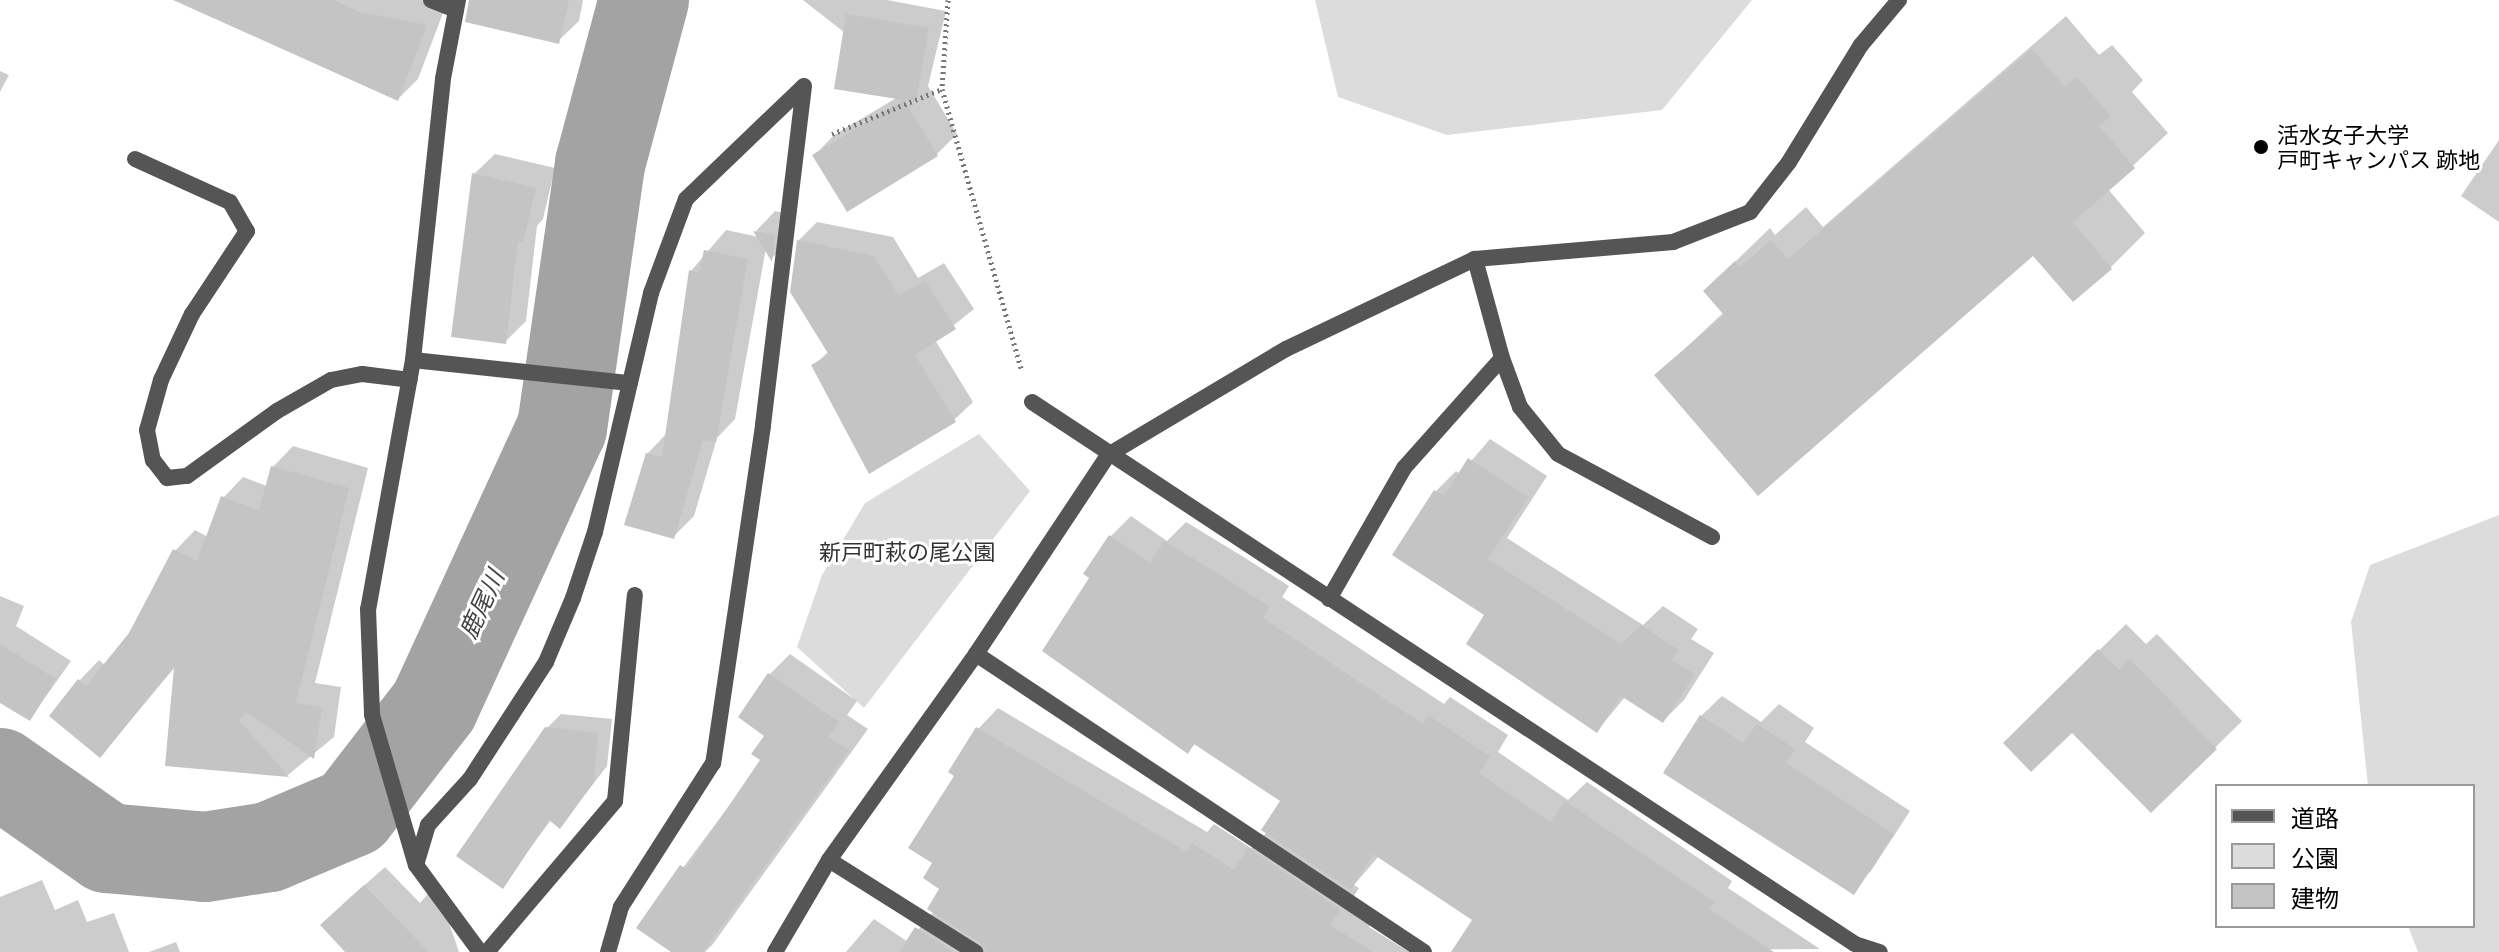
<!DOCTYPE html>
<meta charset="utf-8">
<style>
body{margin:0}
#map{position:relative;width:2499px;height:952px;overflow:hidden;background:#fff;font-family:"Exo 2","Noto Sans JP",sans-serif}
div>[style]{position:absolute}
.green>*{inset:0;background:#dcdcdc}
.shadow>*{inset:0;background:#0003}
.river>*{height:90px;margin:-45px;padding:0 45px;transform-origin:45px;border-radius:45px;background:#a3a3a3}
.building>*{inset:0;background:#c4c4c4}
.path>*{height:5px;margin-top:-2.5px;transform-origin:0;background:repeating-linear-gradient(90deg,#777 0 2px,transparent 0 6px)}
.lane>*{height:16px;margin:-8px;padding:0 8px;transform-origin:8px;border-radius:8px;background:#555}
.street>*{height:16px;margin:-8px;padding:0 8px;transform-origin:8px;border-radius:8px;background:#555}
.dots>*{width:22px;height:22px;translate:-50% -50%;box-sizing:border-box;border:4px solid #fff;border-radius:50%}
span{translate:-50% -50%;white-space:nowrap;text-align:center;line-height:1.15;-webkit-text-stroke:6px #fff;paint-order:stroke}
.poi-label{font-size:22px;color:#000}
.left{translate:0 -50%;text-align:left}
.park-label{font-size:22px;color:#333}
.water-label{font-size:24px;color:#444;font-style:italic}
.legend{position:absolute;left:2215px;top:784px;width:260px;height:144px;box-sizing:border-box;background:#fff;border:2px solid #999;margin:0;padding:10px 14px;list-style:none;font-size:24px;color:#000}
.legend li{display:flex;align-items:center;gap:16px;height:40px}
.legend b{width:40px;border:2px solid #999}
</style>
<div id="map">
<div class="green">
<i style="clip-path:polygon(1315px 0,1752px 0,1662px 110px,1447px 135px,1338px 97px)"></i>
<i style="clip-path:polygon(979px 434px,1030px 491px,864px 708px,797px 647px,822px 575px,865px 503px)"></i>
<i style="clip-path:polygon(2499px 515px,2499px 952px,2418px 952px,2408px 926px,2473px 926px,2473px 786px,2368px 786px,2351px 622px,2370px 565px)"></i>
</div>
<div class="shadow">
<i style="clip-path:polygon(197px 0,421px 0,446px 5px,418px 79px,398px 99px)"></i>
<i style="clip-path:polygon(508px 0,583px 0,579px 21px,558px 41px)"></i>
<i style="clip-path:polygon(803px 0,887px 0,946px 11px,928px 86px,957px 134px,937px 154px,814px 156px,834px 135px,898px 97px,845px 33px)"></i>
<i style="clip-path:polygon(2066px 16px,2099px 55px,2112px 45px,2143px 80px,2132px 92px,2168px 133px,2108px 189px,2145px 233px,2111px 267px,2073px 300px,2034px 254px,1656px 376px,1724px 312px,1705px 291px,1770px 228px,1775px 235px,1806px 207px,1823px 227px)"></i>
<i style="clip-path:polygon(0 71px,9px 75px,0 92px)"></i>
<i style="clip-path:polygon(2499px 140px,2499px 222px,2461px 196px)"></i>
<i style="clip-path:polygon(495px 154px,555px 168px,543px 219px,537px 226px,526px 321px,505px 342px,474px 174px)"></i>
<i style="clip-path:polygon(775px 211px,794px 215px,792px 239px,772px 258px,766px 248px,735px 419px,717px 438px,694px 516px,673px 537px,647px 454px,667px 433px,691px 271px,726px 230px,759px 237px,756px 231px)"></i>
<i style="clip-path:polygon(817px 222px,893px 237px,918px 278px,944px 263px,974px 309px,935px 340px,973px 402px,954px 420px,813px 366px,829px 351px,798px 241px)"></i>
<i style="clip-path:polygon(1490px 439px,1547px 476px,1507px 538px,1643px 625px,1663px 606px,1698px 629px,1691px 639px,1714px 653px,1684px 700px,1663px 721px,1626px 696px,1597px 731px,1487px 614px,1436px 491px,1456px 471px,1460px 474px)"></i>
<i style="clip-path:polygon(293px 446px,368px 468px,315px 683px,341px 687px,334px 737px,288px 775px,167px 764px,176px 666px,100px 756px,79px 681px,99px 660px,106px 666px,131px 635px,175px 551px,195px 530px,208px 537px,223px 498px,243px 477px,267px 486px,273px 467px)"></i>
<i style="clip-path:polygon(1131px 516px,1167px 541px,1186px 522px,1242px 556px,1289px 586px,1282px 597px,1444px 704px,1450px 697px,1508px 735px,1498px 752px,1568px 800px,1587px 782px,1732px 881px,1728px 888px,1820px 949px,1453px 952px,1475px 919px,1379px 856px,1354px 885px,1359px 888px,1349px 904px,1373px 920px,1369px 927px,1409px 952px,846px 952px,874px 919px,908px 942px,934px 911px,942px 888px,935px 862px,956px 775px,978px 729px,998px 708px,1207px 832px,1214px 824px,1251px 848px,1267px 832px,1283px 801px,1196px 743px,1188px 751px,1092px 577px,1111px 536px)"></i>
<i style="clip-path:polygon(0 596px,24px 606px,16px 626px,71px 661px,30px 719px,0 701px)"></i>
<i style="clip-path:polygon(2126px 624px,2146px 644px,2157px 634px,2242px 721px,2151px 811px,2072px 730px,2005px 743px)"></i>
<i style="clip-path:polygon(790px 654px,857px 701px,847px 715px,868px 729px,713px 944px,705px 952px,674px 952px,639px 927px,763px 760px,769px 675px)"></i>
<i style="clip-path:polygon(1722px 696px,1761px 722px,1779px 704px,1814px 728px,1805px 742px,1910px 811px,1871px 871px,1851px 891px,1701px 716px)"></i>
<i style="clip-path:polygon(561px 714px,612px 719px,607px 766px,560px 827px,551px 820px,502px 886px,547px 728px)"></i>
<i style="clip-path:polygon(385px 867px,420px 903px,428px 894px,446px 914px,459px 952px,348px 952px,342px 905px)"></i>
<i style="clip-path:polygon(42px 880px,55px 910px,78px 900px,87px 922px,114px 913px,129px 952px,0 952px,0 897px)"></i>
<i style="clip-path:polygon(176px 942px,180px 952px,149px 952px)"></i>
</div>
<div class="river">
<i style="left:0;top:773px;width:131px;rotate:35deg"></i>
<i style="left:107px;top:848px;width:98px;rotate:5.2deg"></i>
<i style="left:205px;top:857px;width:65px;rotate:-8.9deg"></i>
<i style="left:269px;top:847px;width:90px;rotate:-22.9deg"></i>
<i style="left:352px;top:812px;width:134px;rotate:-52.3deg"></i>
<i style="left:434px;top:706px;width:306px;rotate:-65.3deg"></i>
<i style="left:562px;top:428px;width:267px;rotate:-81.8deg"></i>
<i style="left:600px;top:164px;width:170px;rotate:-75deg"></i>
</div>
<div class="building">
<i style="clip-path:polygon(173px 0,334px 0,359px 12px,427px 25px,398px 101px)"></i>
<i style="clip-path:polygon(469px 0,569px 0,559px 44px,465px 22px)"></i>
<i style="clip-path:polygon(846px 14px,929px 28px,916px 102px,834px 89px)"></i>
<i style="clip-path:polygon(2032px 49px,2065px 87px,2077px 77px,2111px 116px,2099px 126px,2135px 168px,2073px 222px,2112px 269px,2073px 302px,2033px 256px,1758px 496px,1654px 375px,1724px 315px,1703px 291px,1735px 261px,1740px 267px,1771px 240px,1788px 259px)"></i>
<i style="clip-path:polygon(904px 100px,938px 156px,847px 212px,812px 155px)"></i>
<i style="clip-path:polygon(472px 173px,536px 188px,523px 242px,518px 241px,506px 344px,451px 337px)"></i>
<i style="clip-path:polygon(753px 231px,775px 235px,772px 262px)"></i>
<i style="clip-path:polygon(797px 240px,874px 256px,899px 296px,925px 280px,956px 329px,915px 355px,956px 422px,869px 474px,811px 365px,829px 355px,790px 292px)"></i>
<i style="clip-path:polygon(704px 250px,748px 259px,716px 442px,703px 440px,674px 539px,624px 525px,646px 453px,662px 457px,689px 270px,699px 273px)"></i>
<i style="clip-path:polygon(1468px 458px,1528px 497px,1488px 559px,1621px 644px,1641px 625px,1679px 650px,1672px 660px,1695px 674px,1663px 723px,1621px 696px,1597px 733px,1466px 644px,1484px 615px,1392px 555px,1434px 490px,1444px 496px)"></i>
<i style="clip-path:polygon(271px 466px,349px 488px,296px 703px,322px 707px,314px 759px,246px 712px,239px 720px,289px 777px,165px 766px,174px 667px,100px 758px,49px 716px,78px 679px,86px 686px,129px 633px,173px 549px,197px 561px,221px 496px,259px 510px)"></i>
<i style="clip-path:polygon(1109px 535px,1150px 563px,1164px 541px,1222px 576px,1270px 607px,1263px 618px,1423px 724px,1429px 716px,1490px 756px,1479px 773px,1550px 822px,1565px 801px,1714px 902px,1709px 909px,1774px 952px,1451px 952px,1472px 920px,1373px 854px,1351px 890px,1261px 830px,1280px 801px,1194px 744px,1188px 754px,1042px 651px,1089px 578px,1083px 574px)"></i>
<i style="clip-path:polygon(0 644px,56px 679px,30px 721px,0 703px)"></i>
<i style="clip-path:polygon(2098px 649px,2119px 670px,2130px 659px,2217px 749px,2151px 813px,2072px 733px,2031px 772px,2003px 743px)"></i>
<i style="clip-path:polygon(768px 673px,839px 722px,828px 737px,849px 750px,703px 952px,671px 952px,636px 928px,680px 865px,686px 869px,760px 760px,751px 754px,764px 736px,738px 717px)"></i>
<i style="clip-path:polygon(1700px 715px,1743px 743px,1757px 724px,1795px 749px,1786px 763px,1894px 834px,1854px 895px,1663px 773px)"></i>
<i style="clip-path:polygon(545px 727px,598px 733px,594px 782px,560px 829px,549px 820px,503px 889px,456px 856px)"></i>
<i style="clip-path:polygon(976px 727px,1187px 852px,1192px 843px,1234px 870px,1248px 848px,1340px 909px,1330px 925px,1373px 952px,986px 952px,981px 943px,927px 909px,939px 889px,923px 878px,932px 863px,908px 848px,954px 776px,948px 772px)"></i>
<i style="clip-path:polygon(364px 885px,429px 952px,345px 952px,320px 925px)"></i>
<i style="clip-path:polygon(915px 927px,954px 952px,899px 952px)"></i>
</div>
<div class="path">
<i style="left:948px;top:0;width:89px;rotate:93.9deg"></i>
<i style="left:942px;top:89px;width:293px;rotate:74.2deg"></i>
<i style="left:832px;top:134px;width:119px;rotate:-22.2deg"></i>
</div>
<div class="lane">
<i style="left:1502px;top:358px;width:52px;rotate:69.8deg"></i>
<i style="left:1520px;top:407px;width:60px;rotate:51deg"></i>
<i style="left:1558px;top:454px;width:175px;rotate:28.3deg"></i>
</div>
<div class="street">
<i style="left:431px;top:0;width:27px;rotate:22deg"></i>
<i style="left:458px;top:0;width:80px;rotate:100.8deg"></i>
<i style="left:443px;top:79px;width:283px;rotate:96.1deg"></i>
<i style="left:413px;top:360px;width:253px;rotate:100.2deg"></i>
<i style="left:368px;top:609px;width:106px;rotate:87.8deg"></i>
<i style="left:372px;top:715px;width:156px;rotate:73.7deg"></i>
<i style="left:416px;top:865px;width:108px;rotate:53.7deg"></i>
<i style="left:135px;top:159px;width:104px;rotate:24.4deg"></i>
<i style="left:230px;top:202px;width:34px;rotate:60deg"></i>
<i style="left:247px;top:231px;width:100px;rotate:123.5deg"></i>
<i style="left:192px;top:314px;width:73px;rotate:115.2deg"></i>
<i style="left:161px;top:380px;width:52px;rotate:105.6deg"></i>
<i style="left:147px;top:430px;width:31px;rotate:79deg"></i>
<i style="left:153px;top:460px;width:23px;rotate:52deg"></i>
<i style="left:167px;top:478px;width:20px;rotate:-6deg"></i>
<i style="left:187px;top:476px;width:111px;rotate:-35.8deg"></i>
<i style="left:277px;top:411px;width:62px;rotate:-29.9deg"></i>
<i style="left:331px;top:380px;width:32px;rotate:-11deg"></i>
<i style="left:362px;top:374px;width:48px;rotate:7.1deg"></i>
<i style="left:413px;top:360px;width:218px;rotate:6.1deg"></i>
<i style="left:1032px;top:402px;width:985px;rotate:33.37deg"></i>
<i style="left:1855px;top:944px;width:26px;rotate:18deg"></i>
<i style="left:1329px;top:599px;width:151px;rotate:-60.2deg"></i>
<i style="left:1404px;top:468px;width:147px;rotate:-48.3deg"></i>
<i style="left:1502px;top:358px;width:103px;rotate:-105.3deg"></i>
<i style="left:976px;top:654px;width:538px;rotate:33.63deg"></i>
<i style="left:829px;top:860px;width:173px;rotate:32.2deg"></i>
<i style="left:416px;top:865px;width:42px;rotate:-73.3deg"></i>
<i style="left:428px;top:825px;width:62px;rotate:-47.6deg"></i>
<i style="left:470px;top:779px;width:140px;rotate:-57deg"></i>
<i style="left:546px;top:662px;width:69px;rotate:-67.1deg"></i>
<i style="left:573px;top:598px;width:70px;rotate:-71.6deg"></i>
<i style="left:595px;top:532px;width:245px;rotate:-76.8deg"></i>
<i style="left:651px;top:293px;width:100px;rotate:-69.6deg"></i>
<i style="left:686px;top:199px;width:163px;rotate:-43.8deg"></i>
<i style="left:804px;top:86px;width:342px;rotate:96.9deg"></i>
<i style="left:763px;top:426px;width:341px;rotate:98.4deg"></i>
<i style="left:713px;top:763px;width:171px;rotate:122.6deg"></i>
<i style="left:621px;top:907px;width:47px;rotate:106.1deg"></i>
<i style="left:487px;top:952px;width:198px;rotate:-49.7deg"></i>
<i style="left:615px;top:801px;width:207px;rotate:-84.5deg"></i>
<i style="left:775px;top:952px;width:107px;rotate:-59.6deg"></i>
<i style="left:829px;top:860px;width:253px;rotate:-54.5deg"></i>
<i style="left:976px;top:654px;width:239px;rotate:-56.4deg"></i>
<i style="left:1108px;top:455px;width:207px;rotate:-30.8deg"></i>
<i style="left:1286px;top:349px;width:209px;rotate:-25.5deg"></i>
<i style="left:1475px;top:259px;width:199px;rotate:-4.9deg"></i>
<i style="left:1673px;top:242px;width:83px;rotate:-21.3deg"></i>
<i style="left:1750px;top:212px;width:63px;rotate:-52deg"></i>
<i style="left:1789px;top:162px;width:137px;rotate:-58.4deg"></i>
<i style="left:1861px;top:45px;width:59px;rotate:-49.8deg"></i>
</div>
<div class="dots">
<i style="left:2261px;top:147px;background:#000"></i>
</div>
<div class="poi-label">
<span class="left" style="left:2277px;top:147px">活水女子大学<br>戸町キャンパス 跡地</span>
</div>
<div class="park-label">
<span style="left:907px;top:552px">新戸町萩の尾公園</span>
</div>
<div class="water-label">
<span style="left:481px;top:604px;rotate:-65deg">鹿尾川</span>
</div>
<ul class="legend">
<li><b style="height:10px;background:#555"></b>道路</li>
<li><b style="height:22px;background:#dcdcdc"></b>公園</li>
<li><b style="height:22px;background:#c4c4c4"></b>建物</li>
</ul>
</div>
